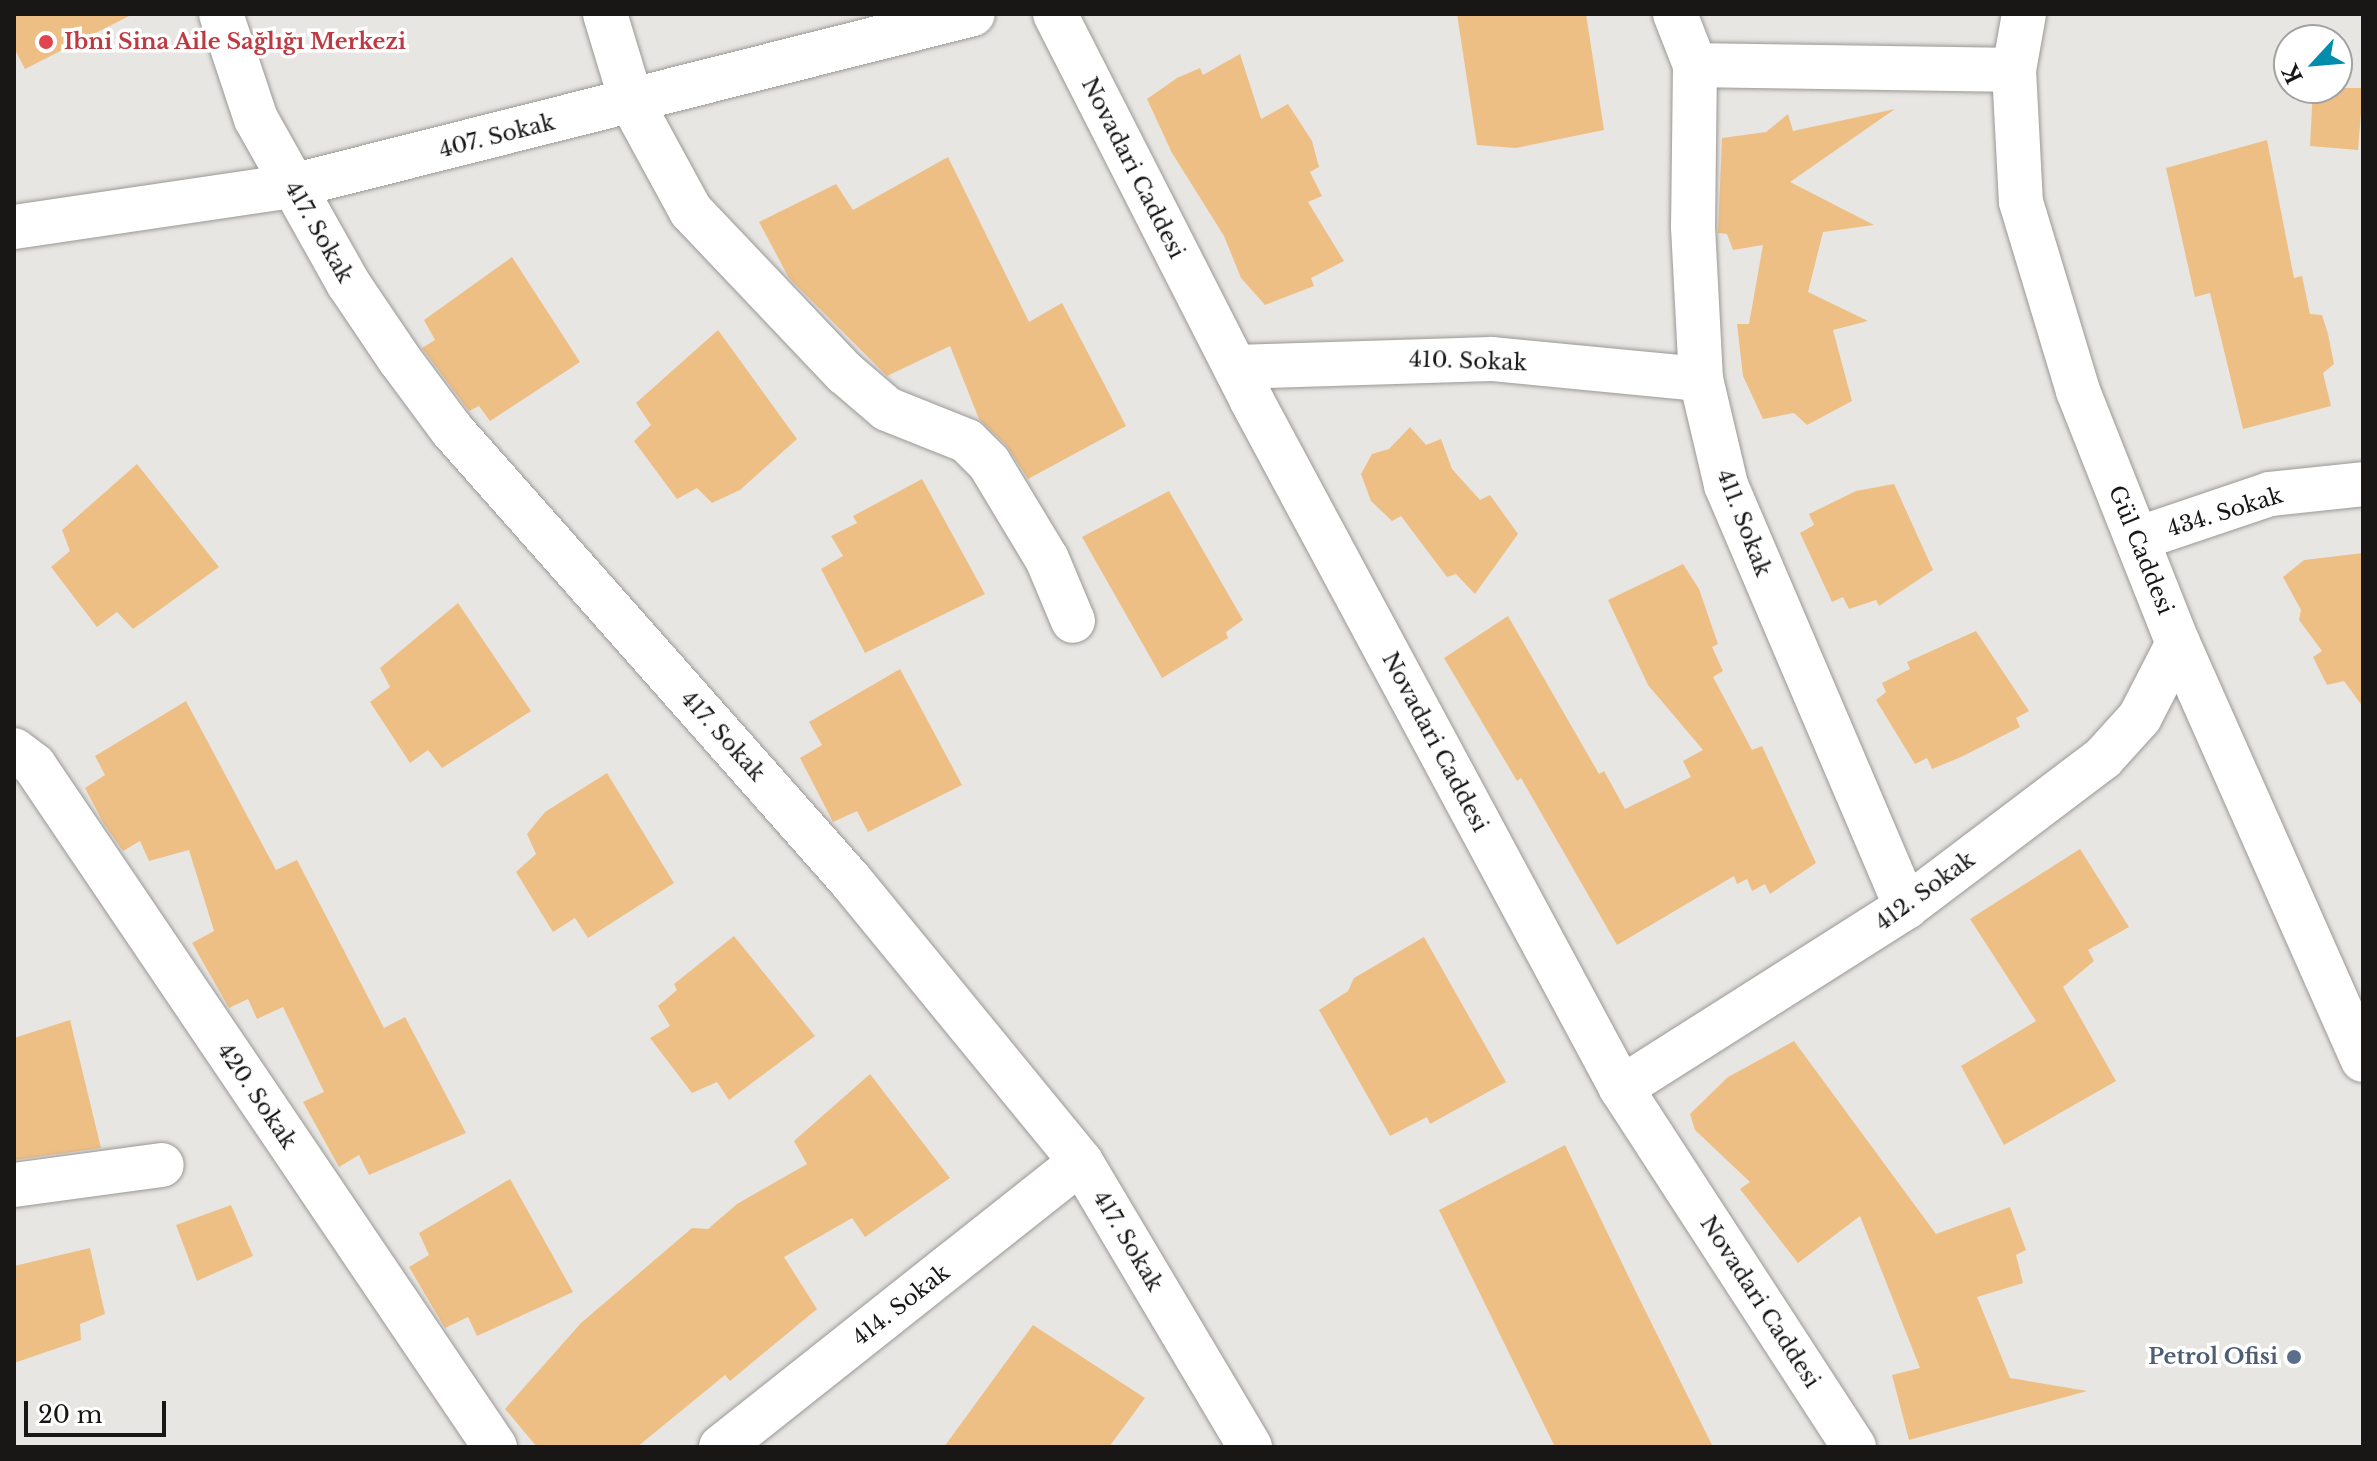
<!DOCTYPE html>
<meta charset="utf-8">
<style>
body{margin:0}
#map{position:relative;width:2377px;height:1461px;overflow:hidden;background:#e8e6e2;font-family:"Libre Baskerville",serif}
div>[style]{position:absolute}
.building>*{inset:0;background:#eebf85}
.roads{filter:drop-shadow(0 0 2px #9a9895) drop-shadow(0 0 2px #9a9895)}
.street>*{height:44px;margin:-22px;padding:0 22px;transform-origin:22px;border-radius:22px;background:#fff}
.secondary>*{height:44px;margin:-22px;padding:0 22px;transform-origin:22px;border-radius:22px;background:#fff}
.dots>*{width:22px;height:22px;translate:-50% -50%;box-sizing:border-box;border:4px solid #fff;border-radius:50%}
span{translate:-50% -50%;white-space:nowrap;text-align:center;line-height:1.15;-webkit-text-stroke:7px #fff;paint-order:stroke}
.health-label{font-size:22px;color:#be3a42;font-weight:700}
.left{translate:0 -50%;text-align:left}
.street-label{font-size:22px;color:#181716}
.service-label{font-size:22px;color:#4e5e75;font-weight:700}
.right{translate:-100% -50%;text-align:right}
.frame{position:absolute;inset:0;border:16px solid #181716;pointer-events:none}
.north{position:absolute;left:2273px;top:24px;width:80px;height:80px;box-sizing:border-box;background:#fff;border:2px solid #a3a2a2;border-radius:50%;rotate:244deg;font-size:22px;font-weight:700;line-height:32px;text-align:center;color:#181716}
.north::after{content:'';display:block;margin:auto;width:28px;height:36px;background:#018dab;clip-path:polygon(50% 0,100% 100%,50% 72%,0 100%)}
.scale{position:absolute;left:24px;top:1401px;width:142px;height:36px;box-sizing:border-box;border:4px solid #181716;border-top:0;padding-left:10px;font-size:24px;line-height:28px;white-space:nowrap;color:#181716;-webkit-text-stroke:6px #fff;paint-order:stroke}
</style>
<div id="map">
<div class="building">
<i style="clip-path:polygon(14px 14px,133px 14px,25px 69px,14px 48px)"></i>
<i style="clip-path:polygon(1457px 14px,1586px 14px,1604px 130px,1516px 148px,1477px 145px)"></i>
<i style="clip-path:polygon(1240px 54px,1261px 119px,1288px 104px,1312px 141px,1319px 167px,1310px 172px,1322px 196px,1308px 202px,1344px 261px,1311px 278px,1314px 286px,1265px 305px,1241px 278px,1224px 236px,1172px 153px,1147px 99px,1177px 78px,1200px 68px,1203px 75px)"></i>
<i style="clip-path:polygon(2313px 88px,2363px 88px,2358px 150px,2310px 146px)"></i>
<i style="clip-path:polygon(1895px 109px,1790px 182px,1874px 225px,1823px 232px,1808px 292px,1868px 321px,1833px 330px,1852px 401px,1807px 425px,1794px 413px,1763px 419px,1743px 376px,1737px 324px,1749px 324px,1763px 245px,1733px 250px,1727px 234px,1718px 233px,1722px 138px,1766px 132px,1788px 114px,1793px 131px)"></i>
<i style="clip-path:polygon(2267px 140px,2294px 278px,2302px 276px,2310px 314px,2322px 315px,2328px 334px,2334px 364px,2323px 373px,2331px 406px,2243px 429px,2210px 293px,2195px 297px,2166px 168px)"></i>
<i style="clip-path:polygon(948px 157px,1029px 322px,1062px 303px,1126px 426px,1028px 479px,1007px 446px,979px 419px,950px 346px,887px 376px,789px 278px,759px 222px,836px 184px,853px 210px)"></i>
<i style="clip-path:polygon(512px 257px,580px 362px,490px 421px,479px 406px,469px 411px,422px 348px,435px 340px,424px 320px)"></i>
<i style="clip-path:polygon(718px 330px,797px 439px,740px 490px,712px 503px,697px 488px,677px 499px,634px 441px,651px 425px,636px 403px)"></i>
<i style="clip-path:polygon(1410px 427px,1426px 445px,1441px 439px,1452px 469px,1480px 500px,1490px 495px,1518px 534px,1475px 594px,1456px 574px,1447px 577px,1401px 516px,1392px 521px,1371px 501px,1361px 474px,1372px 454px,1389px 449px)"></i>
<i style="clip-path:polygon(137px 464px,219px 567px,133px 629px,117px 612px,97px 627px,51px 567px,70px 551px,62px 530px)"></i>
<i style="clip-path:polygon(922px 479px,985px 594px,865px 653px,821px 569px,843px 556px,831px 536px,857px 523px,853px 516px)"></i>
<i style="clip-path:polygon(1894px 484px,1933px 570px,1879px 606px,1876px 600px,1849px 609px,1843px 597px,1832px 602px,1800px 533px,1814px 525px,1809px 514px,1856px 491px)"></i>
<i style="clip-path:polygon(1169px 491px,1243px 620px,1226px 632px,1228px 638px,1162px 678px,1082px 537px)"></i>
<i style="clip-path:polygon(2363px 553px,2363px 707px,2344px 681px,2327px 685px,2313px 657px,2322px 651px,2299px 620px,2301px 610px,2283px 577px,2304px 560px)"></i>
<i style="clip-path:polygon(1683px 564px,1699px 589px,1718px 644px,1712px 647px,1723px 671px,1713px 677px,1752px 750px,1762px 746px,1816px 863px,1770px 894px,1765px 884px,1752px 891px,1747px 879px,1737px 884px,1734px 876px,1617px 945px,1521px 778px,1517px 781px,1444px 658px,1508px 616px,1599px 774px,1604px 771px,1625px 809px,1691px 777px,1683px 761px,1703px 750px,1648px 685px,1608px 600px)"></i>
<i style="clip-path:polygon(458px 603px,531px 711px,442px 768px,428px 750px,410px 763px,370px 702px,390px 687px,380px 668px)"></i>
<i style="clip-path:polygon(1976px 631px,2029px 711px,2016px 718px,2020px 727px,1961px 757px,1932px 769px,1927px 758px,1915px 764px,1876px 700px,1886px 692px,1882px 683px,1910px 669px,1907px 662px)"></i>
<i style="clip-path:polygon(900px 669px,962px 785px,868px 832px,857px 811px,833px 822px,800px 758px,822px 745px,809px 722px)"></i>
<i style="clip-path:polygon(186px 701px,276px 870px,297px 860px,384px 1028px,405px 1017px,466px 1133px,369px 1175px,359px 1155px,339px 1167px,303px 1102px,324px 1092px,283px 1007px,257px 1019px,248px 999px,229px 1008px,192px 943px,214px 931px,189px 850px,149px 861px,140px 841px,123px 851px,104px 824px,85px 788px,105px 775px,95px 756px)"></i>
<i style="clip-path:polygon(607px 773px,674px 883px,588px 938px,575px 918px,553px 932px,516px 872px,536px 854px,527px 834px,545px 812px)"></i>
<i style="clip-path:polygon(2080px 849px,2129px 927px,2088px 950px,2094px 961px,2063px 987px,2116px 1081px,2004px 1145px,1961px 1066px,2036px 1021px,1970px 919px)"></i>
<i style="clip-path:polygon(734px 936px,815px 1036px,729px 1100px,717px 1082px,692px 1093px,650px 1038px,670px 1026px,658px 1006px,677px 990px,674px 984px)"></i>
<i style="clip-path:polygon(1424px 937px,1506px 1082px,1430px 1124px,1427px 1117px,1390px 1136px,1319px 1010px,1348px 991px,1354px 978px)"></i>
<i style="clip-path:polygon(70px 1020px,101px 1148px,14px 1160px,14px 1038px)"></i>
<i style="clip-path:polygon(1794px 1041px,1936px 1234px,2010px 1207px,2026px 1250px,2016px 1255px,2023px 1283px,1977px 1297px,2010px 1378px,2087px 1391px,1909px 1440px,1892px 1375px,1920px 1368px,1860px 1216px,1798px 1263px,1740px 1189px,1750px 1182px,1695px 1130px,1690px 1114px,1728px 1077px)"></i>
<i style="clip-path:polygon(870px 1074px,950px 1178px,865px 1237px,852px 1218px,784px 1257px,817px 1309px,730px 1381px,725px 1375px,637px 1447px,537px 1447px,505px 1409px,581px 1323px,692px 1228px,708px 1229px,737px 1204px,807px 1164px,794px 1141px)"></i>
<i style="clip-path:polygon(1565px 1145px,1635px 1290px,1713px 1447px,1555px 1447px,1439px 1210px)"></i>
<i style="clip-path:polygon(510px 1179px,573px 1292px,477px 1336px,468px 1317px,445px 1328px,409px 1267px,429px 1255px,419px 1233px)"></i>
<i style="clip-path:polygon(231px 1205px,253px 1256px,197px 1281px,176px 1225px)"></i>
<i style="clip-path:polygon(90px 1248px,105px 1314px,80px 1324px,81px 1340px,14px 1363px,14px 1266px)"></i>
<i style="clip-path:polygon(1033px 1325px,1145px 1398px,1109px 1447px,944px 1447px)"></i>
</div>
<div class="roads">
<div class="street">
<i style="left:221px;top:14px;width:111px;rotate:71.6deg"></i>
<i style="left:256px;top:119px;width:188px;rotate:60.7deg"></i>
<i style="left:348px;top:283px;width:93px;rotate:56deg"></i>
<i style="left:400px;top:360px;width:87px;rotate:53.4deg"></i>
<i style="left:452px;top:430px;width:602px;rotate:48.5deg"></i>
<i style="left:851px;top:881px;width:363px;rotate:50.7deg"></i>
<i style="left:1081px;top:1162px;width:331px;rotate:59.3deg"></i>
<i style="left:605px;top:14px;width:93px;rotate:73.1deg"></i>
<i style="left:632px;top:103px;width:123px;rotate:61.4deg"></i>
<i style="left:691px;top:211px;width:224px;rotate:46.5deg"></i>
<i style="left:845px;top:373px;width:55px;rotate:40.6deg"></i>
<i style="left:887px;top:409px;width:86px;rotate:21.8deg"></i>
<i style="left:967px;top:441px;width:31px;rotate:45deg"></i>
<i style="left:989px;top:463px;width:112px;rotate:58.9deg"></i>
<i style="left:1047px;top:559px;width:67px;rotate:67.2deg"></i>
<i style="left:1055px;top:14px;width:432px;rotate:63deg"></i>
<i style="left:1251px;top:399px;width:782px;rotate:61.76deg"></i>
<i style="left:1621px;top:1088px;width:428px;rotate:57deg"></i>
<i style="left:1675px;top:14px;width:55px;rotate:68.6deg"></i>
<i style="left:1695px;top:65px;width:162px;rotate:90.7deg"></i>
<i style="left:1693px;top:227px;width:152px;rotate:87deg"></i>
<i style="left:1701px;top:379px;width:109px;rotate:76.7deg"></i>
<i style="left:1726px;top:485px;width:459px;rotate:66.9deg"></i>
<i style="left:1695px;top:65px;width:319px;rotate:0.9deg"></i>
<i style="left:14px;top:227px;width:281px;rotate:-8.4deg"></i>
<i style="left:292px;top:186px;width:702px;rotate:-14.17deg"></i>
<i style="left:1235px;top:367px;width:257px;rotate:-1.8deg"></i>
<i style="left:1492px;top:359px;width:210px;rotate:5.5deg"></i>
<i style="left:2137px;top:539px;width:140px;rotate:-18.7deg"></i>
<i style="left:2270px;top:494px;width:94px;rotate:-6.1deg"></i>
<i style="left:14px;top:750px;width:25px;rotate:37deg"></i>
<i style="left:34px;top:765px;width:823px;rotate:55.94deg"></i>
<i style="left:1621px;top:1088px;width:338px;rotate:-32.4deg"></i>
<i style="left:1906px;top:907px;width:247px;rotate:-37.1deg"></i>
<i style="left:2103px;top:758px;width:55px;rotate:-47.9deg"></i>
<i style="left:2140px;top:717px;width:83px;rotate:-62.8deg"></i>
<i style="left:14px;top:1185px;width:149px;rotate:-7.7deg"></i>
<i style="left:721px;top:1447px;width:459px;rotate:-38.4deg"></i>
</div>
<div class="secondary">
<i style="left:2024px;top:14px;width:57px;rotate:100.1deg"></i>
<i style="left:2014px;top:70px;width:132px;rotate:87deg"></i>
<i style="left:2021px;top:202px;width:197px;rotate:73.2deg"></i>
<i style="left:2078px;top:391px;width:271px;rotate:68.4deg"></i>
<i style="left:2178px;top:643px;width:456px;rotate:66.1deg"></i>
</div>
</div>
<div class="dots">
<i style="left:46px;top:42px;background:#e0444e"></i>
<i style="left:2294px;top:1357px;background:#5c6f8a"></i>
</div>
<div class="health-label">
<span class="left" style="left:64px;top:42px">Ibni Sina Aile Sağlığı Merkezi</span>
</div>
<div class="street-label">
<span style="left:497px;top:136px;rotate:-14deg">407. Sokak</span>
<span style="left:1133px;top:168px;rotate:63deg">Novadari Caddesi</span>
<span style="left:319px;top:232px;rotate:60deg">417. Sokak</span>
<span style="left:1468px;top:361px;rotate:2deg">410. Sokak</span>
<span style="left:2225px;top:512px;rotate:-17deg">434. Sokak</span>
<span style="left:1744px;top:523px;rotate:69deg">411. Sokak</span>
<span style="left:2141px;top:550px;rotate:68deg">Gül Caddesi</span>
<span style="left:723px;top:736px;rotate:48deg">417. Sokak</span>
<span style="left:1435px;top:742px;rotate:62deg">Novadari Caddesi</span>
<span style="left:1925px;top:891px;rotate:-36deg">412. Sokak</span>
<span style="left:257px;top:1096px;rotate:56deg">420. Sokak</span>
<span style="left:1128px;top:1241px;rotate:59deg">417. Sokak</span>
<span style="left:1760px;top:1302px;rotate:57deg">Novadari Caddesi</span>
<span style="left:901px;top:1305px;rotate:-38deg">414. Sokak</span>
</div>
<div class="service-label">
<span class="right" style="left:2278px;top:1357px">Petrol Ofisi</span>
</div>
<div class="frame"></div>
<div class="north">K</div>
<div class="scale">20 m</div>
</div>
